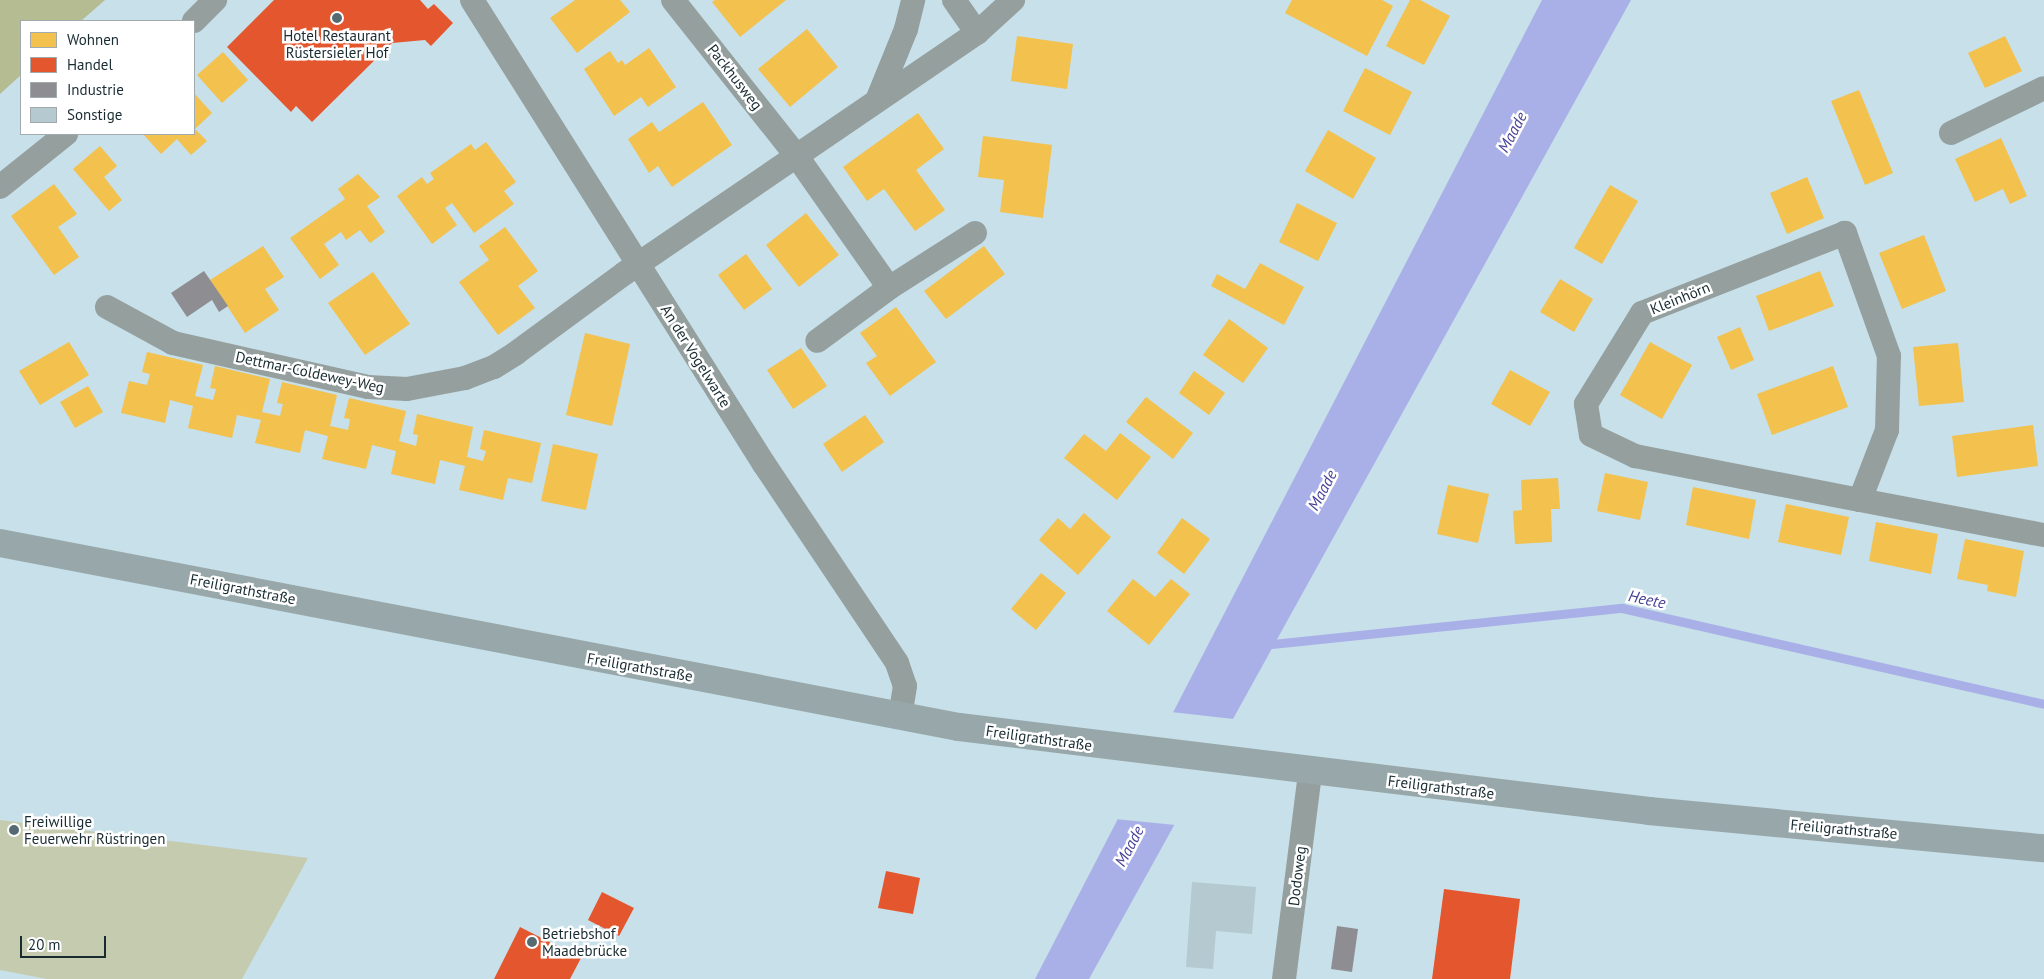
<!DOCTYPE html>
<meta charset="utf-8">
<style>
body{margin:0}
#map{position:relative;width:2044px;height:979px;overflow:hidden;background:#c7e0e9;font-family:"PT Sans",sans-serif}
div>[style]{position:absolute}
.green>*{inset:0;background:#c4cbae}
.forest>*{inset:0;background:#b6bc92}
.water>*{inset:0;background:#a8b0e7}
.pier>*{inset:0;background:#c7e0e9}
.homes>*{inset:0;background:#f2c14e}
.shops>*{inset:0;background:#e4572e}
.industry>*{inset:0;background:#8d8d92}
.stream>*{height:9px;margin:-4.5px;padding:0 4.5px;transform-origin:4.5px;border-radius:4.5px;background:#a8b0e7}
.building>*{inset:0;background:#b4c9d0}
.minor>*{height:24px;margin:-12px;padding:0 12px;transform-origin:12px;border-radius:12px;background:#949f9e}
.secondary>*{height:28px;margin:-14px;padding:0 14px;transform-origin:14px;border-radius:14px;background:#98a8aa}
.dots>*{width:14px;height:14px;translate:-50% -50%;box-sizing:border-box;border:2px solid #fff;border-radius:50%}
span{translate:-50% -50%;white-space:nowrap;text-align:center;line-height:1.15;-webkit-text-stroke:5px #fff;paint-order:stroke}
.poi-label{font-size:15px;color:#182b31}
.left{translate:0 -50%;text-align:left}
.street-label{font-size:15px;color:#182b31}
.water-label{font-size:16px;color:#474197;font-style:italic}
.legend{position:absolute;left:20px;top:20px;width:175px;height:115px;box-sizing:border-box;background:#fff;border:1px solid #a3aaad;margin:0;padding:6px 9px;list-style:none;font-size:15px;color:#182b31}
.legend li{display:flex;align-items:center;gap:10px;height:25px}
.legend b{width:25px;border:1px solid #a3aaad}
.scale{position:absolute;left:20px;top:936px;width:86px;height:22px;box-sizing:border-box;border:2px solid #182b31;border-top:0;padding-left:6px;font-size:15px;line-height:18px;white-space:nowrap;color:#182b31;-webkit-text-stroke:4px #fff;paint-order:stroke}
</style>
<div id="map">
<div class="green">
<i style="clip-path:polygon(0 820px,308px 858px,242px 979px,47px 979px,0 970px)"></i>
</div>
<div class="forest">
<i style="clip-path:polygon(0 0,105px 0,81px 21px,21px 21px,21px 75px,0 94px)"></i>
</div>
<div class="water">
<i style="clip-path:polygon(1542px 0,1631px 0,1089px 979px,1035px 979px)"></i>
</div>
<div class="pier">
<i style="clip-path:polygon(1171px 712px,1234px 719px,1175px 825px,1115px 819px)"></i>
</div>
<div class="homes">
<i style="clip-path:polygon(575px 0,620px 0,630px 12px,577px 53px,550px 18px)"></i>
<i style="clip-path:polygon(715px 0,786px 0,740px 37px,712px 2px)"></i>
<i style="clip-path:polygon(1292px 0,1382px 0,1393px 6px,1367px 56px,1285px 13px)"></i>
<i style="clip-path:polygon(1410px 0,1420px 0,1450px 16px,1424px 65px,1386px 46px)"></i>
<i style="clip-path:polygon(807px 29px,838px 67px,790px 107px,758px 69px)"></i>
<i style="clip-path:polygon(1017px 36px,1073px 44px,1067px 89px,1011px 81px)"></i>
<i style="clip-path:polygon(2005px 36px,2022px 71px,1985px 88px,1968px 53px)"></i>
<i style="clip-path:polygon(649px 48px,676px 87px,648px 107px,641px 97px,614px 116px,584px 69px,610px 51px,618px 63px,622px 60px,625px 65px)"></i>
<i style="clip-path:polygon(223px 52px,248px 80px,222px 103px,197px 75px)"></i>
<i style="clip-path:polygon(1365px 68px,1412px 92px,1390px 135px,1343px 111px)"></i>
<i style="clip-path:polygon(1859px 90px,1893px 173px,1865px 185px,1831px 101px)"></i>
<i style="clip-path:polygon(194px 93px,212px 113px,195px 129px,207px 141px,191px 155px,177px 139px,161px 154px,143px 134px,194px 134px)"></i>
<i style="clip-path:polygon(703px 102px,732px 145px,672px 187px,658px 166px,649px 173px,628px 139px,652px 122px,659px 132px)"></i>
<i style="clip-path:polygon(918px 113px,944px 149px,916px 170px,945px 210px,915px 231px,884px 189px,867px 201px,843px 167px)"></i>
<i style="clip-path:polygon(1328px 130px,1376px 158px,1353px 199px,1305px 171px)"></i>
<i style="clip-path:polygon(983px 136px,1052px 145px,1043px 218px,1000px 212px,1004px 180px,978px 177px)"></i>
<i style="clip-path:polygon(2001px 138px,2027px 196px,2010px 204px,2003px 189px,1975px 202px,1955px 159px)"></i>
<i style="clip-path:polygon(486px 142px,516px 182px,504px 191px,514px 204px,474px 233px,452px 203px,445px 208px,457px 225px,432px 244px,397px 196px,422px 177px,427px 184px,434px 179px,430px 173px,471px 144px,475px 150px)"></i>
<i style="clip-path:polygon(100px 146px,117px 166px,104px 177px,122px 200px,109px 211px,73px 169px)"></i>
<i style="clip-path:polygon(358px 174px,380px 197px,367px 206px,385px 232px,370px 243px,360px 230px,346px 240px,341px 232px,324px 244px,339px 265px,320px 279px,290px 238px,345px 199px,338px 189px)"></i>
<i style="clip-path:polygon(1807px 177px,1824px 218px,1787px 234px,1770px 193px)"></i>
<i style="clip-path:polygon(54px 184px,77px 214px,58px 227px,79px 257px,54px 275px,11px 216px)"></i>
<i style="clip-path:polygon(1610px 185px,1638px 201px,1602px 264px,1574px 248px)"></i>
<i style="clip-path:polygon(1297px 203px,1337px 223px,1318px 261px,1279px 242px)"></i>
<i style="clip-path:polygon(806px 213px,839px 255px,799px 287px,766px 245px)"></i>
<i style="clip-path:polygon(505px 227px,538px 271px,518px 286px,535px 308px,498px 335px,459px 282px,489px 260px,479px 246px)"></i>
<i style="clip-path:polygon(1924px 235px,1946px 291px,1902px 309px,1879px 253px)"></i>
<i style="clip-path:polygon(263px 246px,284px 277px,265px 289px,279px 310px,245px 333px,210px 280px)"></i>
<i style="clip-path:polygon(984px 246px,1005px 274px,946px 319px,924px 291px)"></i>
<i style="clip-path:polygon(746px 254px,772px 289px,744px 310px,718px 275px)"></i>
<i style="clip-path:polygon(1260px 263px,1304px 287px,1284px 325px,1211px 286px,1217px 274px,1245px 289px)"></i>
<i style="clip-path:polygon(1820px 271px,1834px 306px,1769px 331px,1756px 296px)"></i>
<i style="clip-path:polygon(373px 272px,410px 324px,365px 355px,328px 303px)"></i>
<i style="clip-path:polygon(1560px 279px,1593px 299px,1574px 332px,1540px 312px)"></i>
<i style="clip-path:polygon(896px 307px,936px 362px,890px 396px,866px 363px,877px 356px,860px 333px)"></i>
<i style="clip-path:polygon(1229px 319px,1268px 348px,1243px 383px,1203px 355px)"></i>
<i style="clip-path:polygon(1740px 327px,1754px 360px,1731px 370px,1717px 337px)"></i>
<i style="clip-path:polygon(585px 333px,630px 344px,612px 426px,566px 415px)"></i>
<i style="clip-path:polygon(69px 342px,89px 375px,40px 405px,19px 371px)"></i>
<i style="clip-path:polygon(1650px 342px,1692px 365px,1662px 419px,1620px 395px)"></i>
<i style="clip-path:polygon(1958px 343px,1964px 402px,1919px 406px,1913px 347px)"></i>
<i style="clip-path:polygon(801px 348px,827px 386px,793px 409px,767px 370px)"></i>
<i style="clip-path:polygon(147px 352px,203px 365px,195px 396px,213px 400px,216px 389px,210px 388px,215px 366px,270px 379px,262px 412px,280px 416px,283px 404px,277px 403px,282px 382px,337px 395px,330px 426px,348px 430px,350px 419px,344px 418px,349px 398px,406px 411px,399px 441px,416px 446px,418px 435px,413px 434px,417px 414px,473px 427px,467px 457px,483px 461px,486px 451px,480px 449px,484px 430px,541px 443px,532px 483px,508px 478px,503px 500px,459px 490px,465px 466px,440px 460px,435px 484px,391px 474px,396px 451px,372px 445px,366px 469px,322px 459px,328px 436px,305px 430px,300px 453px,255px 443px,261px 420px,237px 415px,232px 438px,188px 428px,193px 406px,170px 400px,165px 423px,121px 413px,129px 381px,147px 385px,150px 374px,142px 372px)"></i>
<i style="clip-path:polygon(1833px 366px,1848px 407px,1772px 435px,1757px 394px)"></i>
<i style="clip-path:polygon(1510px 370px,1550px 392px,1530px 426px,1491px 404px)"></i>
<i style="clip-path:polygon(1194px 371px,1225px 393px,1209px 415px,1179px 393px)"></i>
<i style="clip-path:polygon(88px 386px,103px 412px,75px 428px,60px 402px)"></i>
<i style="clip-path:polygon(1146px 397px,1193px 433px,1173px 459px,1126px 422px)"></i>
<i style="clip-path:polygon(865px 415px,884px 442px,842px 472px,823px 444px)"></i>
<i style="clip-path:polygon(2033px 425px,2038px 466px,1957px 477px,1952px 436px)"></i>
<i style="clip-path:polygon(1120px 433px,1151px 457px,1117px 500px,1064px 458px,1084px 434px,1106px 451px)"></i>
<i style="clip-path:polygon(553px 444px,598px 454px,586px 510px,541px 501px)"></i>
<i style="clip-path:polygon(1605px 473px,1648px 482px,1640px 520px,1597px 511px)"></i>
<i style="clip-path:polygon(1558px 478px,1560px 509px,1551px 509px,1552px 542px,1515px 544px,1513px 511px,1522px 510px,1521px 480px)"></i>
<i style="clip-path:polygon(1448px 485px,1489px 494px,1478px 543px,1437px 534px)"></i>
<i style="clip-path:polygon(1693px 487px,1756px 500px,1749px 539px,1686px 525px)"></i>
<i style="clip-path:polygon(1786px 504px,1849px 517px,1841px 555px,1778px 542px)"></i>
<i style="clip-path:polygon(1084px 513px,1111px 537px,1078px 575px,1039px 540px,1058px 518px,1070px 529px)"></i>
<i style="clip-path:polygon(1182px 518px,1210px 539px,1184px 574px,1157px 553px)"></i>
<i style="clip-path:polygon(1876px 522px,1938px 534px,1931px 574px,1869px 561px)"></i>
<i style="clip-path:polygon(1965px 539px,2024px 551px,2016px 597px,1987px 591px,1988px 585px,1957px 579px)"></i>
<i style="clip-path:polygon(1041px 573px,1066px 593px,1036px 630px,1011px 609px)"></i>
<i style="clip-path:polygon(1133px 579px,1155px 597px,1171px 579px,1190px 594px,1149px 645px,1107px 611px)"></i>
</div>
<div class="shops">
<i style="clip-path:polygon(274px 0,420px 0,428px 9px,434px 4px,453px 23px,431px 46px,425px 40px,392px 43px,312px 122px,296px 106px,291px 112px,227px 47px)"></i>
<i style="clip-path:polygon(886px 871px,920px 878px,913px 914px,878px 908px)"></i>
<i style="clip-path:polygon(1444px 889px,1520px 899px,1510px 979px,1432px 979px)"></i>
<i style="clip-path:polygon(602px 892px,634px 908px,619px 936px,588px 920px)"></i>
<i style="clip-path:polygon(520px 927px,581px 958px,570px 979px,494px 979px)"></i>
</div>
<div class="industry">
<i style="clip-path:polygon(204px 271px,228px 306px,219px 312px,212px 300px,187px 317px,171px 293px)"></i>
<i style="clip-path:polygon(1337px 926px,1358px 929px,1352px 972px,1331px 969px)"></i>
</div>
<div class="stream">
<i style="left:1262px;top:645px;width:362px;rotate:-5.9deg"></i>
<i style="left:1622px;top:608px;width:433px;rotate:12.8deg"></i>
</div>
<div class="building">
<i style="clip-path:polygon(1192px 882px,1256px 887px,1252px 934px,1216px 931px,1213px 969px,1186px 967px)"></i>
</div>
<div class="minor">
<i style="left:472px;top:0;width:548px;rotate:57.82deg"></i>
<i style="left:764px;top:464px;width:239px;rotate:56.2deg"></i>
<i style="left:897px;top:663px;width:24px;rotate:71deg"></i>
<i style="left:905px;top:686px;width:30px;rotate:99deg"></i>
<i style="left:673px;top:0;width:198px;rotate:51.6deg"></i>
<i style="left:796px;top:155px;width:162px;rotate:55deg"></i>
<i style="left:889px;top:288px;width:89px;rotate:143.6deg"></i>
<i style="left:954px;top:0;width:40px;rotate:55.1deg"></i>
<i style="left:194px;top:21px;width:30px;rotate:-45deg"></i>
<i style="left:878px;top:98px;width:74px;rotate:-67.9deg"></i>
<i style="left:906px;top:29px;width:30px;rotate:-76deg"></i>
<i style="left:1951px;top:133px;width:103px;rotate:-25.8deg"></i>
<i style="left:0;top:187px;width:85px;rotate:-38.8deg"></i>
<i style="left:889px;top:288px;width:102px;rotate:-32.6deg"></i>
<i style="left:107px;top:307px;width:75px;rotate:28.6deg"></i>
<i style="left:173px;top:343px;width:200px;rotate:12.7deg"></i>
<i style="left:368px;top:387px;width:39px;rotate:3deg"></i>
<i style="left:407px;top:389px;width:59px;rotate:-10.7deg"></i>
<i style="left:465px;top:378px;width:31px;rotate:-21deg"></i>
<i style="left:494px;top:367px;width:26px;rotate:-32deg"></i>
<i style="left:516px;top:353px;width:135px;rotate:-36.3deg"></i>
<i style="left:625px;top:273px;width:426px;rotate:-34.3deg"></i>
<i style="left:977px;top:33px;width:49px;rotate:-42.5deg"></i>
<i style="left:1860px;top:500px;width:75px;rotate:-68.9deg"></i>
<i style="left:1887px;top:430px;width:74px;rotate:-88.5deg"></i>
<i style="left:1889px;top:356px;width:131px;rotate:-109.7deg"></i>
<i style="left:1845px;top:233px;width:218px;rotate:158.5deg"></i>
<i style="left:1642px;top:313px;width:107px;rotate:121.6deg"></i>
<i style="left:1586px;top:404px;width:31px;rotate:81deg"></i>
<i style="left:1591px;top:435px;width:49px;rotate:25.5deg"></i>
<i style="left:1635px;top:456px;width:229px;rotate:11.1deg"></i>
<i style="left:1860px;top:500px;width:187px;rotate:10.8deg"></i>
<i style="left:1284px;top:979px;width:209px;rotate:-82.8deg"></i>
</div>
<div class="secondary">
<i style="left:0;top:543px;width:976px;rotate:10.86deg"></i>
<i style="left:959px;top:727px;width:695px;rotate:6.94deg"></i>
<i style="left:1649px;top:811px;width:397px;rotate:5.4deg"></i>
</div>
<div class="dots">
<i style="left:337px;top:18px;background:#556a71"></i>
<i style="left:14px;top:830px;background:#556a71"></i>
<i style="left:532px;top:942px;background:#556a71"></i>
</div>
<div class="poi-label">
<span style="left:337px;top:44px">Hotel Restaurant<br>Rüstersieler Hof</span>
<span class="left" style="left:24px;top:830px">Freiwillige<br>Feuerwehr Rüstringen</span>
<span class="left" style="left:542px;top:942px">Betriebshof<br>Maadebrücke</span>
</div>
<div class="street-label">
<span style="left:735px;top:77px;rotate:52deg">Packhusweg</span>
<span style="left:1680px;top:298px;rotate:-22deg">Kleinhörn</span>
<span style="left:696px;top:356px;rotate:58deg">An der Vogelwarte</span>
<span style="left:310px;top:372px;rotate:12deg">Dettmar-Coldewey-Weg</span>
<span style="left:243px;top:589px;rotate:11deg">Freiligrathstraße</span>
<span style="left:640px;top:667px;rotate:10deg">Freiligrathstraße</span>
<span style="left:1039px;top:738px;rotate:8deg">Freiligrathstraße</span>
<span style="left:1441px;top:787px;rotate:7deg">Freiligrathstraße</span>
<span style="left:1844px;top:829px;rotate:5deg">Freiligrathstraße</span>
<span style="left:1297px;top:876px;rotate:-83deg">Dodoweg</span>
</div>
<div class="water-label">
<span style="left:1512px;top:132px;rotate:-62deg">Maade</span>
<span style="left:1322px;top:490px;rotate:-62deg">Maade</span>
<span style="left:1647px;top:599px;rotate:12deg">Heete</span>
<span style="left:1129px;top:846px;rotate:-62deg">Maade</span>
</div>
<ul class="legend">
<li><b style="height:14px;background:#f2c14e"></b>Wohnen</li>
<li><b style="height:14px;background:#e4572e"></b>Handel</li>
<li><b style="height:14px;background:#8d8d92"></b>Industrie</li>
<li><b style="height:14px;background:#b4c9d0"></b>Sonstige</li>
</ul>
<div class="scale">20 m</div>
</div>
